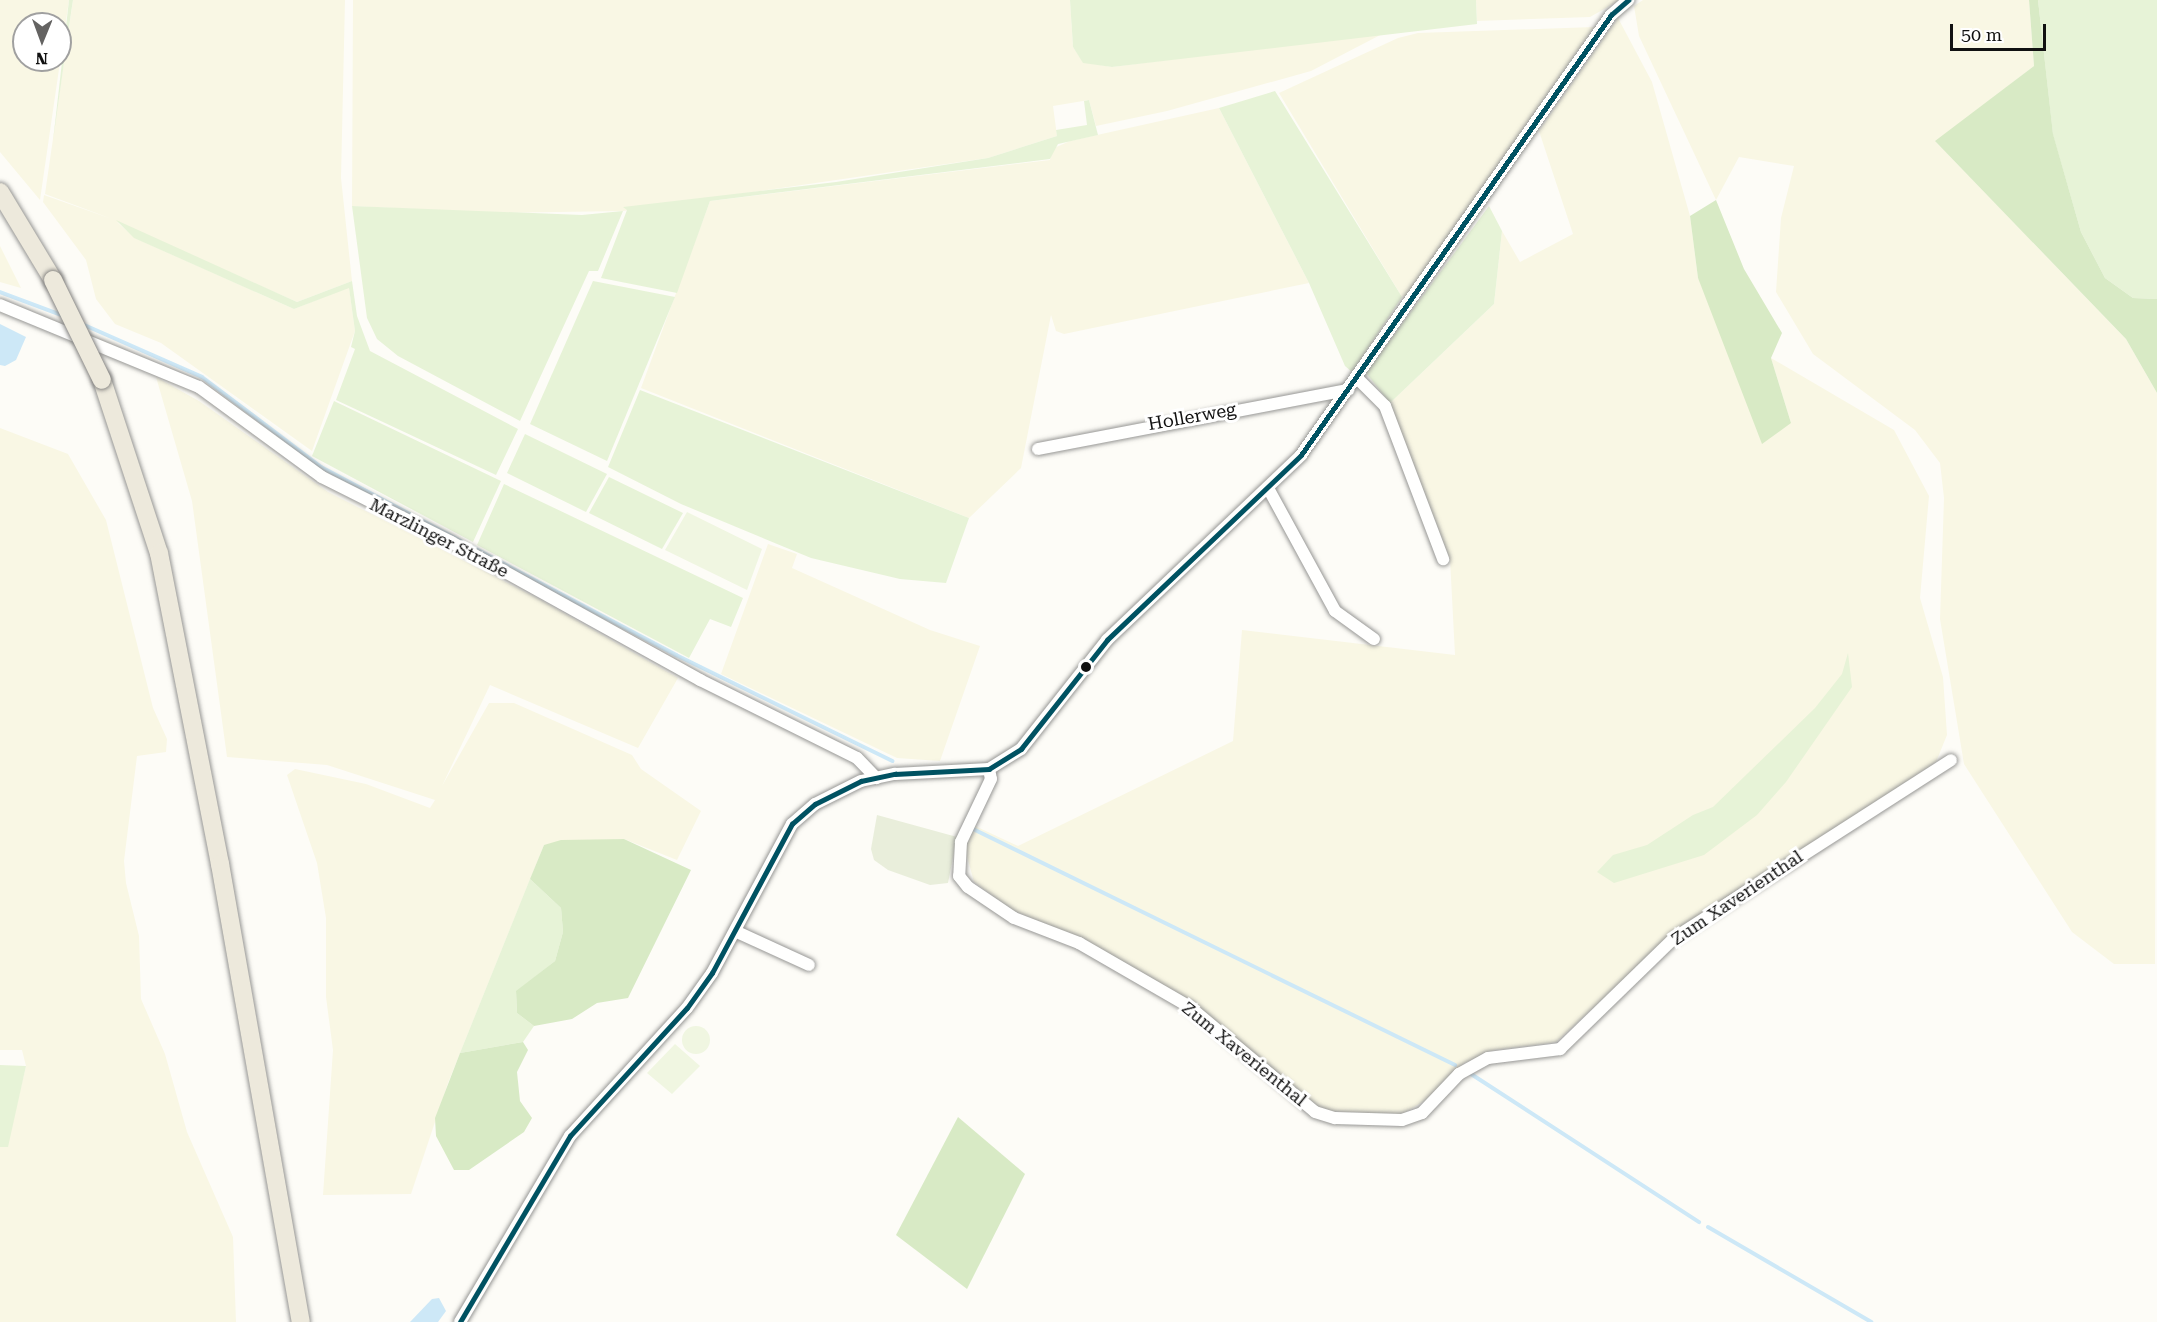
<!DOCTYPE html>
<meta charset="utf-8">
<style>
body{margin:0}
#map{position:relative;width:2157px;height:1322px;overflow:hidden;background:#fdfcf7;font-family:"Roboto Serif",serif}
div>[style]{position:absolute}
.farmland>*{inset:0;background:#f9f7e4}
.green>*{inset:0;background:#e7f3d7}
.forest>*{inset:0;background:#d8eac5}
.cemetery>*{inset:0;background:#e9eedb}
.pitch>*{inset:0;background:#f0f6e1}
.round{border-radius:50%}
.water>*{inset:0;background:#cde8f7}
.stream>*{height:4px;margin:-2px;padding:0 2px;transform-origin:2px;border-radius:2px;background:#cde8f7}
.roads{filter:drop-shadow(0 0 2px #979795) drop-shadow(0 0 2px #979795)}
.street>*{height:12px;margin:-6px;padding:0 6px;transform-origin:6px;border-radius:6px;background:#fffffe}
.primary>*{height:18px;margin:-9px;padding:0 9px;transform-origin:9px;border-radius:9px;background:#ede9dc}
.bridges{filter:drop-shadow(0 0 2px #858482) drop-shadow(0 0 2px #858482)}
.primary-bridge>*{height:18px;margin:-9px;padding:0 9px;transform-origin:9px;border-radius:9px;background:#ede9dc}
.bus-1>*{height:4.5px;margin:-2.25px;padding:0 2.25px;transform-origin:2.25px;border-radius:2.25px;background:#005262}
.dots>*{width:16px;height:16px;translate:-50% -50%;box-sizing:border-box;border:3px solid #fff;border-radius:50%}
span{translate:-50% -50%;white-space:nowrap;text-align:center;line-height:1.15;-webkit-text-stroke:6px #fff;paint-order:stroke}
.street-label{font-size:18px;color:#111}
.north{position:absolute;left:12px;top:12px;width:60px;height:60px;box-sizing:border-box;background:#fff;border:2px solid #a0a0a0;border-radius:50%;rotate:181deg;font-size:16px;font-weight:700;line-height:24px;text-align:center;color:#111}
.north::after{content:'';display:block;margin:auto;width:21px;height:27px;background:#646362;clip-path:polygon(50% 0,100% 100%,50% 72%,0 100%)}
.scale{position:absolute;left:1950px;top:24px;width:96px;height:27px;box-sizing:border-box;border:3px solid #111;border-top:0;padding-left:8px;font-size:18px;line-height:21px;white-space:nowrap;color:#111;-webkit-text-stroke:4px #fff;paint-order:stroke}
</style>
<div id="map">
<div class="farmland">
<i style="clip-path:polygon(evenodd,0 0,69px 0,40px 200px,0 152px,0 0,24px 24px,60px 24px,60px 60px,24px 60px,24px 24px)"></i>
<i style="clip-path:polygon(73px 0,345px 0,341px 178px,352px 281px,297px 302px,117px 222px,135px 238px,294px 309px,349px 287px,355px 331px,312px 451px,161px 343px,115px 324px,96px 299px,86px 260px,43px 202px,44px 195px,112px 219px,45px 194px)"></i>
<i style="clip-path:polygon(353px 0,1070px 0,1073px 47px,1083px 62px,1112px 67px,1386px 32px,1311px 71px,1167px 111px,1096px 126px,1089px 100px,1053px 106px,1057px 136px,988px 158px,623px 211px,499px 213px,352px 206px)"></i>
<i style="clip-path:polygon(1476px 0,1620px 0,1590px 17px,1477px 21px)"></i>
<i style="clip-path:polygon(1643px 0,2029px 0,2034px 66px,1936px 142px,2126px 339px,2157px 393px,2155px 964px,2114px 964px,2072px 932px,1964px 764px,1940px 619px,1944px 498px,1940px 463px,1915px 430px,1813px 354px,1776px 292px,1781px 218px,1794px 166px,1739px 157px,1716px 200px,1639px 36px,1634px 6px)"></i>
<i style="clip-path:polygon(1618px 18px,1652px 82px,1690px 216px,1698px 278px,1791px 423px,1771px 358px,1894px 430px,1929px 496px,1920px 598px,1943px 677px,1947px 735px,1936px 762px,1672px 935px,1556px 1042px,1494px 1050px,1464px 1063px,1429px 1098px,1401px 1115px,1331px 1111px,1319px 1107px,1238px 1042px,1070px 934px,1014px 911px,974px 882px,965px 849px,975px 826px,1018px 846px,1233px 741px,1242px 630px,1455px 655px,1450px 559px,1390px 403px,1494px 304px,1502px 231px,1520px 262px,1573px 234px,1539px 131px)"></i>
<i style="clip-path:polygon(1594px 27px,1407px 295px,1402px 297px,1279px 93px,1398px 38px,1418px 33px)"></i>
<i style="clip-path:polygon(1219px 108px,1309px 283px,1064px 334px,1056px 331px,1051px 315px,1021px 468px,969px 518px,641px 388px,710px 201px,1050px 160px,1052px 149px,1070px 141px)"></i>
<i style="clip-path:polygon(0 246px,21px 288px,0 282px)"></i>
<i style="clip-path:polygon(156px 377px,199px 401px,328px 492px,539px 599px,678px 678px,638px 748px,490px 685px,442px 786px,489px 703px,514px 703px,632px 755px,641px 769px,701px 811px,677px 860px,624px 839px,544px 845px,448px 1083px,411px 1194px,323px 1195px,333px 1050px,326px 997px,326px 918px,317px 863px,287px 775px,295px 769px,366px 784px,430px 808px,435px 800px,327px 765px,227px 757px,192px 501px)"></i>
<i style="clip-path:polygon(0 428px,68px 454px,106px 520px,153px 708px,167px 739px,166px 752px,137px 756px,124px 861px,126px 883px,139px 936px,141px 999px,165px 1054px,187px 1132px,233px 1237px,236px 1322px,0 1322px,0 1147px,7px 1147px,26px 1066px,22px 1050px,0 1050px)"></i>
<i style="clip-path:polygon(768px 544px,797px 554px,792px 568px,930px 630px,980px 646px,940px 761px,897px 758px,721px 674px)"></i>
</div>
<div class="green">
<i style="clip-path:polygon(69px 0,73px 0,71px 13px,53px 141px)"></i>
<i style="clip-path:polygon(1070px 0,1476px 0,1477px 24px,1112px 67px,1083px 63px,1073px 47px)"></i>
<i style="clip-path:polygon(2038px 0,2157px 0,2157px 299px,2133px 298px,2105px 278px,2081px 232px,2053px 135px)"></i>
<i style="clip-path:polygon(1275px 91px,1402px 297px,1352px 372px,1345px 366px,1309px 283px,1219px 108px)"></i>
<i style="clip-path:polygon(1089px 100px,1098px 135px,1058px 144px,1050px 159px,710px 201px,677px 293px,601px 278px,627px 210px,623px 207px,836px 182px,988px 158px,1057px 136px,1056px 130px,1087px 125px,1084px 101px)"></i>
<i style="clip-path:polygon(352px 206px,582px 215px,623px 211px,598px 271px,589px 271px,520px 421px,398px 356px,377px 339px,367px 318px)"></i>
<i style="clip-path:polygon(1489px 206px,1502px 231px,1494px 304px,1390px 403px,1366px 373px)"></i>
<i style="clip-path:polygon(116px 220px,297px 302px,352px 281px,357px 316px,370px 351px,518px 429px,496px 475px,336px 400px,355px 349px,351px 347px,355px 331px,349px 288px,294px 309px,134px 238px)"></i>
<i style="clip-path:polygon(593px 281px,675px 297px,607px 461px,530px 424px)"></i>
<i style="clip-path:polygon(640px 390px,969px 518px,946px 583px,900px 579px,811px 558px,681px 504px,608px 467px)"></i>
<i style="clip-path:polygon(334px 401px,501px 481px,473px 542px,312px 456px)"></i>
<i style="clip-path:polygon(525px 434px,607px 474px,586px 512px,507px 473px)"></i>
<i style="clip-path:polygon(609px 477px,683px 513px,662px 549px,589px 513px)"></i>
<i style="clip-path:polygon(504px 484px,743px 598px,731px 627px,710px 619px,689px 658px,477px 545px)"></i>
<i style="clip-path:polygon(1848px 653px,1852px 687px,1786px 782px,1757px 815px,1704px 855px,1614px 883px,1597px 872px,1613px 855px,1647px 845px,1693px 815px,1713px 807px,1815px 708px,1842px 674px)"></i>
<i style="clip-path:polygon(530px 879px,561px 908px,563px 932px,555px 961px,516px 992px,517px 1013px,534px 1026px,523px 1042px,460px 1053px)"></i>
<i style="clip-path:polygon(0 1065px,26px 1066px,8px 1147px,0 1147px)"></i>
</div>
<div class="forest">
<i style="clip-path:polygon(2029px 0,2038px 0,2053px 134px,2081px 232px,2105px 278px,2133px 298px,2157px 299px,2157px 393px,2126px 339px,1935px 141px,2034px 66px)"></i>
<i style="clip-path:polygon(1716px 200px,1744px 269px,1782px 333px,1771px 358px,1791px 423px,1762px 444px,1698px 278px,1690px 216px)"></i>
<i style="clip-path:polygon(624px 839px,691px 870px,628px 998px,597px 1003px,572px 1019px,534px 1026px,517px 1013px,516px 991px,555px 961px,563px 932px,561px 908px,530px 879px,544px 845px,561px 840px)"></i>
<i style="clip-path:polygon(523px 1042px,528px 1050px,517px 1072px,520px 1101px,532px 1118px,524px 1132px,469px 1170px,454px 1170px,436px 1136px,435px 1118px,460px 1053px)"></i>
<i style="clip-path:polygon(958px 1117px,1025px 1174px,967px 1289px,896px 1235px)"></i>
</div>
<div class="cemetery">
<i style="clip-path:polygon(877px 815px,957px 837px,948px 883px,930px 885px,888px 870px,874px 860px,871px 849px)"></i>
</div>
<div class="pitch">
<i style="clip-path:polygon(687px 512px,762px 549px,747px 590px,665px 550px)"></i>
<i class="round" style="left:682px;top:1026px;width:28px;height:28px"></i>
<i style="clip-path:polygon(675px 1044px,700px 1066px,672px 1094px,647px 1073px)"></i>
</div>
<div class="water">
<i style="clip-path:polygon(0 324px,26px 337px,16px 360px,5px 366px,0 365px)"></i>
<i style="clip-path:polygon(439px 1298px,446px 1311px,438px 1322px,410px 1322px,432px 1299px)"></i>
</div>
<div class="stream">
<i style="left:0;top:292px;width:68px;rotate:20.6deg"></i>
<i style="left:82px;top:324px;width:131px;rotate:23.8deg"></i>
<i style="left:202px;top:377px;width:149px;rotate:37.1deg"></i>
<i style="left:321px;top:467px;width:402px;rotate:27.9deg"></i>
<i style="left:676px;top:655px;width:241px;rotate:26.1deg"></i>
<i style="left:971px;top:828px;width:539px;rotate:26.09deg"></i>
<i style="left:1471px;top:1074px;width:272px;rotate:33deg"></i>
<i style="left:1708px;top:1227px;width:189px;rotate:30.2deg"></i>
</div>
<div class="roads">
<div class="street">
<i style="left:0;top:305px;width:215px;rotate:22.4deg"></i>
<i style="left:199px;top:387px;width:152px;rotate:36.2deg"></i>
<i style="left:322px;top:477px;width:144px;rotate:26.7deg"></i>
<i style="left:451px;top:542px;width:285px;rotate:29deg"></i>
<i style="left:700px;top:680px;width:175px;rotate:26.4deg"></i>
<i style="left:857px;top:758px;width:28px;rotate:46deg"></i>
<i style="left:1356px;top:377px;width:41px;rotate:45deg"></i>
<i style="left:1385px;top:406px;width:164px;rotate:69.2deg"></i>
<i style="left:1038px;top:449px;width:316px;rotate:-10.8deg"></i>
<i style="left:1268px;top:488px;width:140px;rotate:61.4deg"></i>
<i style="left:1335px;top:611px;width:48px;rotate:35.7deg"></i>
<i style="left:989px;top:769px;width:10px;rotate:79deg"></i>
<i style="left:991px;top:779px;width:70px;rotate:115.5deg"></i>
<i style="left:961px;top:842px;width:34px;rotate:93deg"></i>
<i style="left:959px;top:876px;width:14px;rotate:51deg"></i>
<i style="left:968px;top:887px;width:55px;rotate:34deg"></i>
<i style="left:1014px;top:918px;width:70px;rotate:21deg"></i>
<i style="left:1079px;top:943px;width:128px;rotate:30deg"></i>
<i style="left:1190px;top:1007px;width:163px;rotate:40deg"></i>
<i style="left:1315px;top:1112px;width:21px;rotate:17deg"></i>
<i style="left:1335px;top:1118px;width:67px;rotate:1.7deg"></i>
<i style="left:1402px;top:1120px;width:21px;rotate:-19deg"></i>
<i style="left:1422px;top:1113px;width:54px;rotate:-46.5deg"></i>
<i style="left:1459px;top:1074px;width:33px;rotate:-29deg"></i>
<i style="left:1488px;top:1058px;width:73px;rotate:-7.1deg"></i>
<i style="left:1560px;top:1049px;width:159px;rotate:-44.2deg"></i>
<i style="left:1674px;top:938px;width:329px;rotate:-32.7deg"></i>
<i style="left:737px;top:932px;width:79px;rotate:24.6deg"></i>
<i style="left:460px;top:1322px;width:216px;rotate:-59.4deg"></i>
<i style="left:570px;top:1136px;width:173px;rotate:-47.6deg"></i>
<i style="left:687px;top:1008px;width:43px;rotate:-54.5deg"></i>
<i style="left:712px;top:973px;width:169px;rotate:-61.8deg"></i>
<i style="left:792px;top:824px;width:30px;rotate:-41deg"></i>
<i style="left:815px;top:804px;width:51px;rotate:-26.6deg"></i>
<i style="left:861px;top:781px;width:35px;rotate:-12deg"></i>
<i style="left:895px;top:774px;width:94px;rotate:-3deg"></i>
<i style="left:989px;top:769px;width:38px;rotate:-32deg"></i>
<i style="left:1021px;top:749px;width:139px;rotate:-51.7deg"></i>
<i style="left:1107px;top:640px;width:268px;rotate:-43.6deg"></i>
<i style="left:1301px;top:455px;width:538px;rotate:-54.83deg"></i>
<i style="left:1611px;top:15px;width:23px;rotate:-41deg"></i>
</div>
<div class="primary">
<i style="left:0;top:192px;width:103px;rotate:58.9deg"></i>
<i style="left:102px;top:380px;width:182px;rotate:71.8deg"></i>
<i style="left:159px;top:553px;width:317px;rotate:78.9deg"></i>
<i style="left:220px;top:864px;width:465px;rotate:80deg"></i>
</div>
</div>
<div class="bridges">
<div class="primary-bridge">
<i style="left:53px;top:280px;width:111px;rotate:63.9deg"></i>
</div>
</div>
<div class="bus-1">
<i style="left:460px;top:1322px;width:216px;rotate:-59.4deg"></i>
<i style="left:570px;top:1136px;width:173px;rotate:-47.6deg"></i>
<i style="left:687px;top:1008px;width:43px;rotate:-54.5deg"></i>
<i style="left:712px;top:973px;width:169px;rotate:-61.8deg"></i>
<i style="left:792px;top:824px;width:30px;rotate:-41deg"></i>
<i style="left:815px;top:804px;width:51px;rotate:-26.6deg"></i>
<i style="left:861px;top:781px;width:35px;rotate:-12deg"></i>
<i style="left:895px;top:774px;width:94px;rotate:-3deg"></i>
<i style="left:989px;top:769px;width:38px;rotate:-32deg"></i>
<i style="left:1021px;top:749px;width:139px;rotate:-51.7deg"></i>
<i style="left:1107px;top:640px;width:268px;rotate:-43.6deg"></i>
<i style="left:1301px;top:455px;width:538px;rotate:-54.83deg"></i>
<i style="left:1611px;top:15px;width:23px;rotate:-41deg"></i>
</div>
<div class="dots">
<i style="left:1086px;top:667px;background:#111"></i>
</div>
<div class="street-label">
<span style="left:1192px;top:417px;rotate:-10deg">Hollerweg</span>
<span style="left:439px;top:538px;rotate:27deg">Marzlinger Straße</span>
<span style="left:1737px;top:898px;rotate:-34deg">Zum Xaverienthal</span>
<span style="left:1244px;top:1054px;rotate:39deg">Zum Xaverienthal</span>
</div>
<div class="north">N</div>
<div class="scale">50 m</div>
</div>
